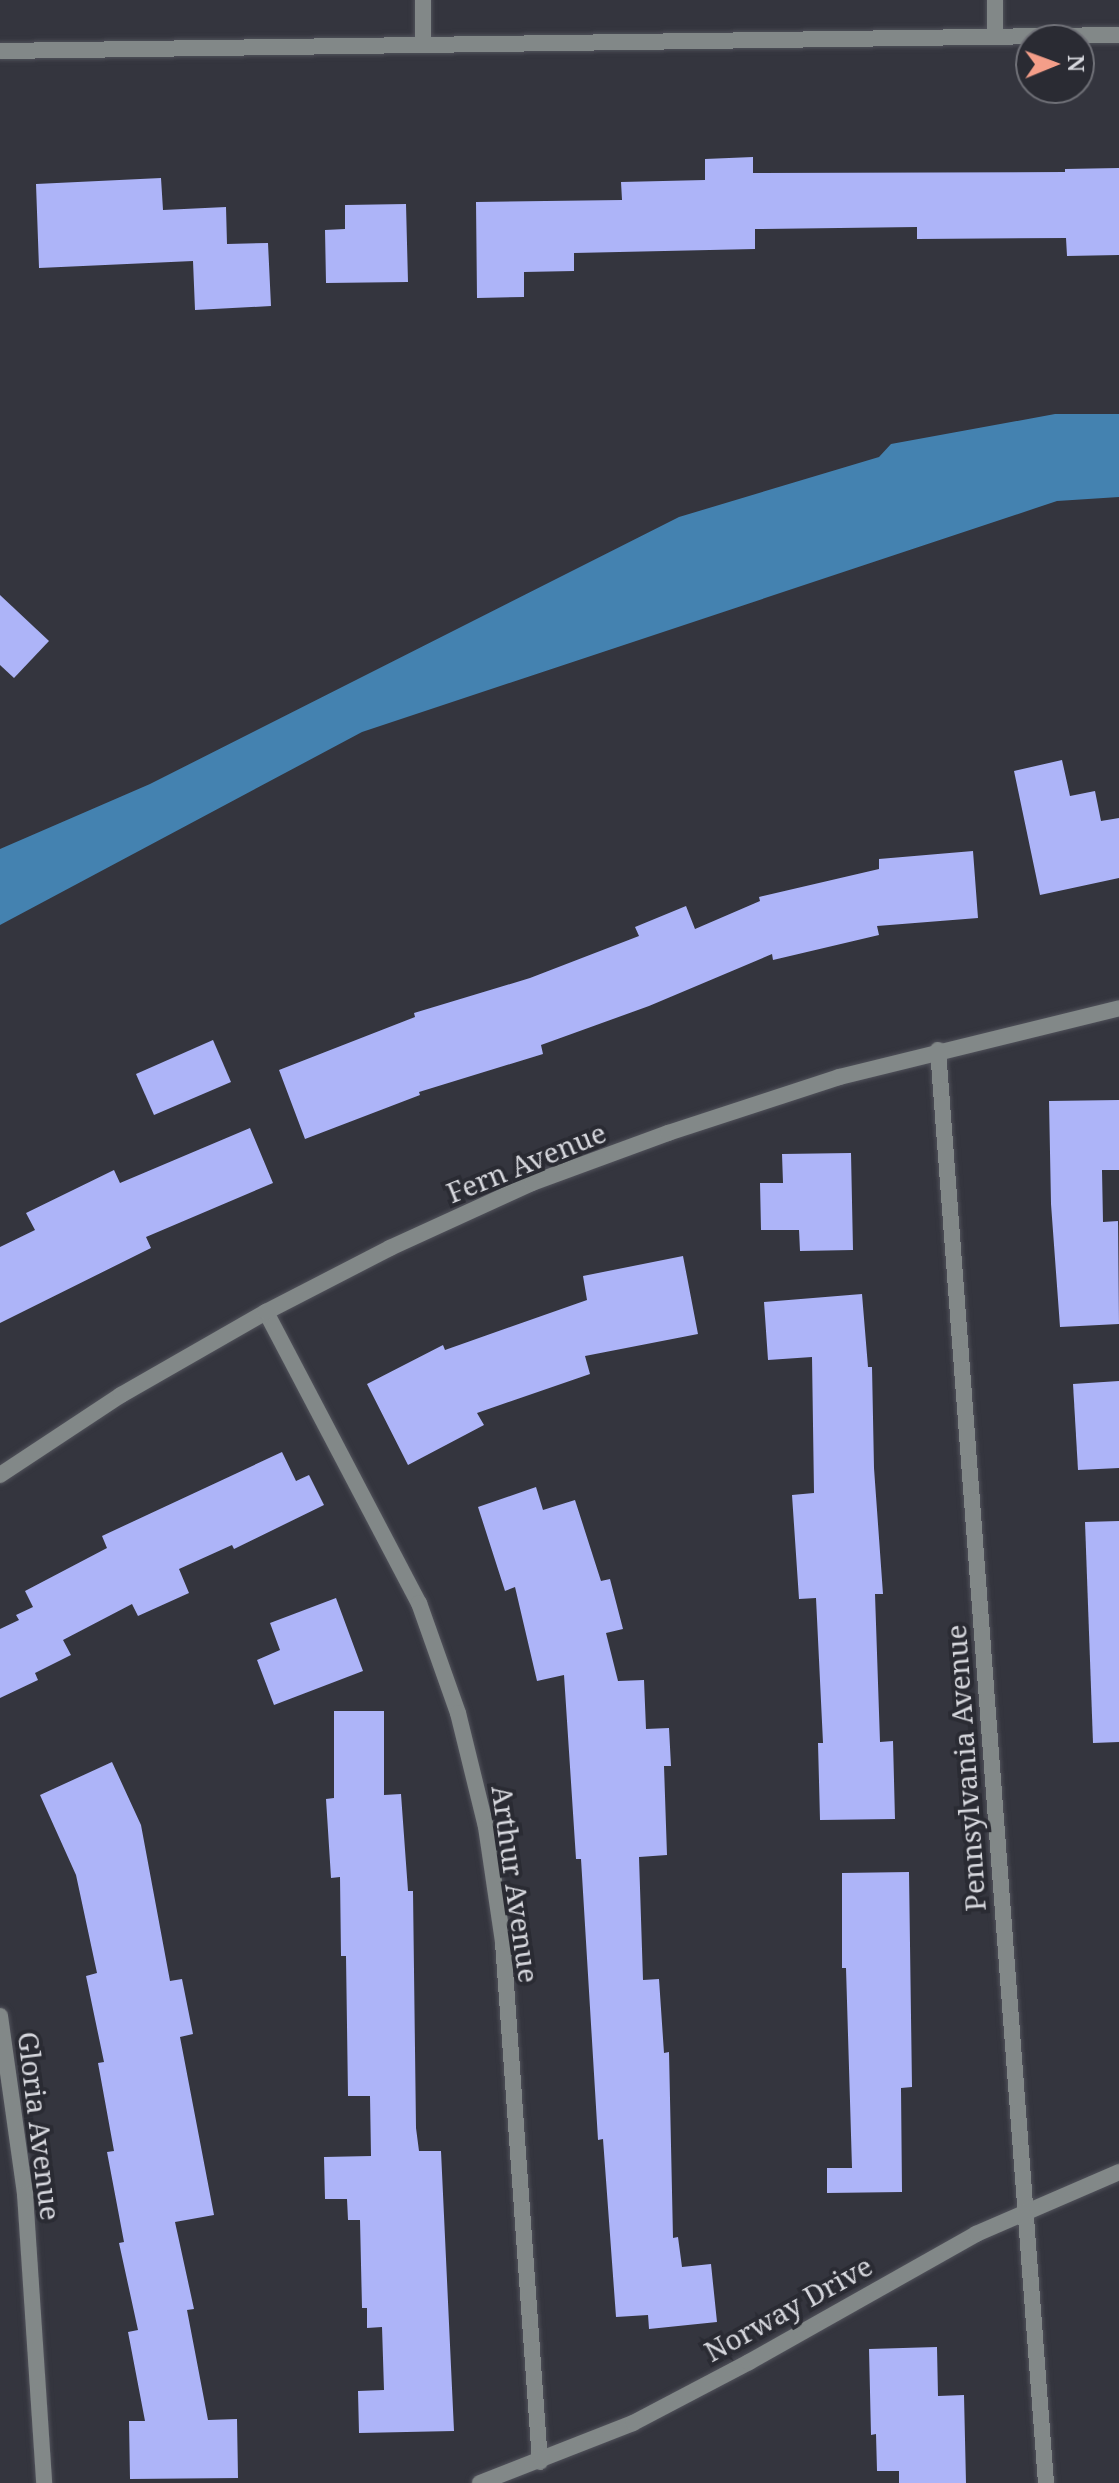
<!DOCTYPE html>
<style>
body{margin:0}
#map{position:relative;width:1119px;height:2483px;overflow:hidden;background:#34353e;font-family:"Noto Serif",serif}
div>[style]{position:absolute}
.water>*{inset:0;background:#4482b0}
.building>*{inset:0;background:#adb4f8}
.roads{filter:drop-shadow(0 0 2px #51525b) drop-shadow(0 0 2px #51525b)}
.minor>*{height:16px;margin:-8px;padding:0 8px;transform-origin:8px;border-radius:8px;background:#828888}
.tertiary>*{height:16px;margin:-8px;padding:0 8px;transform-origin:8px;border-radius:8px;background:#828888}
span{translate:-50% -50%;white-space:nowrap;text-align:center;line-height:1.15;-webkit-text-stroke:8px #2a2b33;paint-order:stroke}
.street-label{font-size:28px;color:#d6d7dd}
.north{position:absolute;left:1015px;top:24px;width:80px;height:80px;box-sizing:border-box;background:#2a2b33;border:2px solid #6f7077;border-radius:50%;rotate:89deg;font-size:22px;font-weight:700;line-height:32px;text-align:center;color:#d6d7dd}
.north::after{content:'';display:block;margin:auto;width:28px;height:36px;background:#f49e89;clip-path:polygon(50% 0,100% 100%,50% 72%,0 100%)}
</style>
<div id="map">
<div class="water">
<i style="clip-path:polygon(1055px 414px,1119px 414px,1119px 497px,1057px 501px,362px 732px,0 925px,0 849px,150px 784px,679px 517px,879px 457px,891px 444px)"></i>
</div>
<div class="building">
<i style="clip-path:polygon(753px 157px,753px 173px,1065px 172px,1065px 169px,1119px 168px,1119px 255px,1067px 256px,1066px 238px,917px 239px,917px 227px,755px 229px,755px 249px,574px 253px,574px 271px,524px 272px,524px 297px,477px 298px,476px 202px,622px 200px,621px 182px,705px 180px,705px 159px)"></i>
<i style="clip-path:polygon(161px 178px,163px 210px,226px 207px,227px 244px,268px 243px,271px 306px,195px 310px,193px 261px,39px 268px,36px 184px)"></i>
<i style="clip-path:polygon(406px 204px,408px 282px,326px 283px,325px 230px,345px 229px,345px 205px)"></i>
<i style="clip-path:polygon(0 595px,49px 641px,14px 678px,0 665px)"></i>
<i style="clip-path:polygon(1062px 760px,1070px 796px,1095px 791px,1101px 821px,1119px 818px,1119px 878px,1040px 895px,1014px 771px)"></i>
<i style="clip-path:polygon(973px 851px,978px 918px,877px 926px,879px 935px,773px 960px,772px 954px,649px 1006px,541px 1045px,543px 1054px,419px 1092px,420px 1095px,305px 1139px,279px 1070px,415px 1017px,414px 1013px,530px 978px,639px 936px,635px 927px,686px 906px,695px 929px,760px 901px,759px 897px,879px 869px,879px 859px)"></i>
<i style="clip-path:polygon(213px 1040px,231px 1082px,154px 1115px,136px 1074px)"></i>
<i style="clip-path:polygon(1119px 1100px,1119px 1170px,1102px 1170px,1103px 1222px,1118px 1221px,1119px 1324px,1060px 1327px,1051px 1204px,1049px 1101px)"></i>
<i style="clip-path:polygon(250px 1128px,273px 1183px,146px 1237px,151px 1248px,0 1323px,0 1247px,35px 1230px,26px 1213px,114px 1170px,120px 1183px)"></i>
<i style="clip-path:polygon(851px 1153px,853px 1250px,800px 1251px,799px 1230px,761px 1230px,760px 1183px,783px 1183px,782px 1154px)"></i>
<i style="clip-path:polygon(683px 1256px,698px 1334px,585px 1356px,590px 1374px,477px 1413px,484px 1425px,408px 1465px,367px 1384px,443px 1345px,445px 1350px,587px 1300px,583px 1276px)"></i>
<i style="clip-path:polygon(862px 1294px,868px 1367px,872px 1367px,874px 1468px,883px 1594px,875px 1594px,880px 1742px,893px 1741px,895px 1819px,820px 1820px,818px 1743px,823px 1743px,816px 1598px,799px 1599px,792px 1495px,814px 1493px,812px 1357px,768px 1360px,764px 1302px)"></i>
<i style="clip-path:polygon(1119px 1381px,1119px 1468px,1078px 1470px,1073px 1384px)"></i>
<i style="clip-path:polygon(282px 1452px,296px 1481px,309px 1475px,324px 1505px,234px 1549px,232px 1545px,179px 1569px,189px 1593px,138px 1616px,132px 1604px,63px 1640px,71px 1655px,35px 1673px,38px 1680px,0 1698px,0 1629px,19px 1620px,16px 1615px,33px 1607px,25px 1591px,107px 1548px,102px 1536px)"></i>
<i style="clip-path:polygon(536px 1487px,543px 1510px,575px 1500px,601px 1581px,610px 1579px,623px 1629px,606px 1633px,618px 1681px,644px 1680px,646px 1729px,669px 1728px,671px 1766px,664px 1766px,667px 1855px,639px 1857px,643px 1980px,659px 1979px,664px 2053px,669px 2052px,673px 2238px,678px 2237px,682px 2267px,711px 2264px,717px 2322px,649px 2329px,648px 2315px,616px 2317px,603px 2139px,598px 2140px,581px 1859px,576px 1859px,564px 1675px,537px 1681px,515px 1587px,505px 1591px,478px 1507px)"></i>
<i style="clip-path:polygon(1119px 1521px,1119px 1742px,1093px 1743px,1085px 1522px)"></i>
<i style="clip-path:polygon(336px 1598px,363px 1671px,274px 1705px,257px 1660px,280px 1650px,270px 1623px)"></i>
<i style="clip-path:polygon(334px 1711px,384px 1711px,384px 1795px,401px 1794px,408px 1891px,413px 1891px,416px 2128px,419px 2151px,441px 2151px,454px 2431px,359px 2433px,358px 2391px,384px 2390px,382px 2327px,367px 2328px,367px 2308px,362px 2308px,360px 2220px,348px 2220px,347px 2199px,325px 2199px,324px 2157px,371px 2156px,370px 2096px,348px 2096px,346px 1956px,341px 1956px,340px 1877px,331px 1878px,326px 1799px,334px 1798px)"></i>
<i style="clip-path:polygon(112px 1762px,141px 1825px,170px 1981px,182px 1979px,193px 2034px,180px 2037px,214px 2215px,175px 2222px,194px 2309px,187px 2310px,208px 2420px,237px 2419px,238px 2478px,130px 2479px,129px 2421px,145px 2421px,128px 2332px,138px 2330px,119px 2243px,124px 2242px,107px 2152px,114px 2151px,98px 2063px,104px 2062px,86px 1976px,97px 1973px,76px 1875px,40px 1795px)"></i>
<i style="clip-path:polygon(909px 1872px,912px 2087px,901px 2088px,902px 2192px,827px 2193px,827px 2168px,852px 2168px,846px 1968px,842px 1968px,842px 1873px)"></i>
<i style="clip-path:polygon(937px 2347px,938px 2396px,964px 2395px,966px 2483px,899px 2483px,899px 2471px,877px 2471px,876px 2434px,871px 2435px,869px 2349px)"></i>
</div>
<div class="roads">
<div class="minor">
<i style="left:995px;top:0;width:36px;rotate:90deg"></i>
<i style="left:423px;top:45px;width:45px;rotate:-90deg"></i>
<i style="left:938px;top:1050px;width:1437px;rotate:85.69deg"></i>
<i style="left:266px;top:1312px;width:329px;rotate:62.3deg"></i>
<i style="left:419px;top:1603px;width:117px;rotate:70.5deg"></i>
<i style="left:458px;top:1713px;width:117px;rotate:76.2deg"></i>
<i style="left:486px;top:1827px;width:116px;rotate:81.6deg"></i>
<i style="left:503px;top:1942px;width:521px;rotate:85.93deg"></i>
<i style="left:0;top:2016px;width:180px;rotate:82deg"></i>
<i style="left:25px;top:2194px;width:290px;rotate:86.2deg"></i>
<i style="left:480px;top:2483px;width:164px;rotate:-21.4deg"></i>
<i style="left:633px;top:2423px;width:131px;rotate:-27.7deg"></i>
<i style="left:749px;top:2362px;width:261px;rotate:-29.4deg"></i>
<i style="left:976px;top:2234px;width:156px;rotate:-23.4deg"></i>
</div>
<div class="tertiary">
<i style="left:0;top:51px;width:1119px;rotate:-0.82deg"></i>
<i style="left:0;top:1475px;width:145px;rotate:-33.5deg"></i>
<i style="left:121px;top:1395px;width:167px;rotate:-29.8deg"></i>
<i style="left:266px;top:1312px;width:140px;rotate:-27.3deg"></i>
<i style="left:390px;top:1248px;width:156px;rotate:-24.6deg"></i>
<i style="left:532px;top:1183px;width:145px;rotate:-20.2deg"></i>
<i style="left:668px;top:1133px;width:180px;rotate:-18.1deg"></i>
<i style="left:839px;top:1077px;width:288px;rotate:-13.8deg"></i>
</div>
</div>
<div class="street-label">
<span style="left:526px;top:1162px;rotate:-22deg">Fern Avenue</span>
<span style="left:965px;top:1768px;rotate:-94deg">Pennsylvania Avenue</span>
<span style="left:516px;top:1884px;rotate:82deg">Arthur Avenue</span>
<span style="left:40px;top:2126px;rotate:83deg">Gloria Avenue</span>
<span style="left:788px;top:2308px;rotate:-29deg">Norway Drive</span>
</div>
<div class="north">N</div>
</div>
